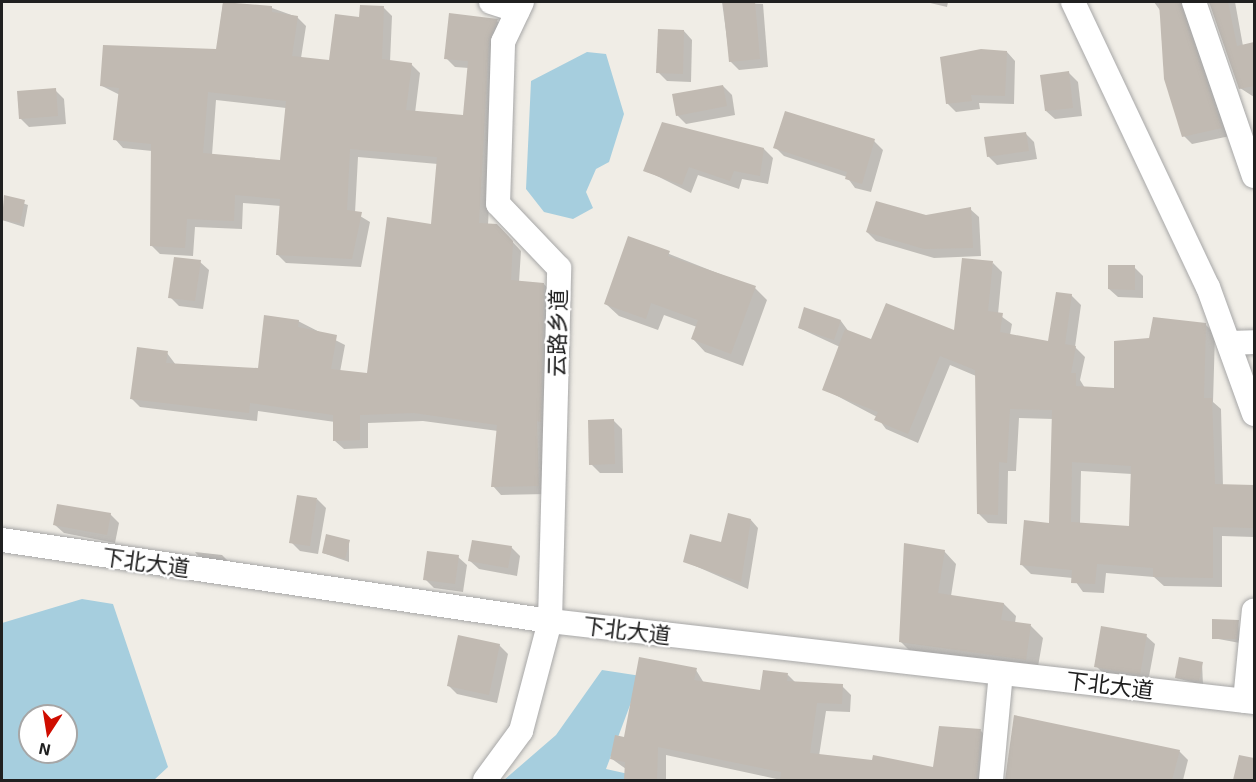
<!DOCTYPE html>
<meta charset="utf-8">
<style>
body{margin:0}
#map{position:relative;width:1256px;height:782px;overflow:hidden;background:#f0ede6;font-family:"Exo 2","Noto Sans SC",sans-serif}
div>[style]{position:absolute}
.water>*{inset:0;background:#a6cede}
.shadow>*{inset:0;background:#0003}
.building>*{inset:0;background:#c1bab2}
.roads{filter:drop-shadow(0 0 2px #a7a7a7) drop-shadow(0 0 2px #a7a7a7)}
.minor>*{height:24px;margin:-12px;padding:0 12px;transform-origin:12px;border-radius:12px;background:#fff}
span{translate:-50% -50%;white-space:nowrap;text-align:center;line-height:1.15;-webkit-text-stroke:4.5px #fff;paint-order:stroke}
.street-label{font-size:22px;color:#202020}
.frame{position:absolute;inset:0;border:3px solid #202020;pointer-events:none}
.north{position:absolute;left:18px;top:704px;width:60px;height:60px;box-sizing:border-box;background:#fff;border:2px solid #a6a6a6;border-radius:50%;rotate:192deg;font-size:16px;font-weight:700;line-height:24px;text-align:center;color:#202020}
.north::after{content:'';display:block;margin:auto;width:21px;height:27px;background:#cf0d00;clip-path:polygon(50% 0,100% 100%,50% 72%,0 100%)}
</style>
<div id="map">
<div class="water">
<i style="clip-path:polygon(587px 52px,606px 54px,624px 114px,609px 162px,596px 169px,586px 192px,593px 208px,573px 219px,544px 212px,526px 189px,531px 81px)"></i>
<i style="clip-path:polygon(evenodd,82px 599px,113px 604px,168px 767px,154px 780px,2px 780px,2px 623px,82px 599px,30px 716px,66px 716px,66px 752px,30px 752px,30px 716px)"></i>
<i style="clip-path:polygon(602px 670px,641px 676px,606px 769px,633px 775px,633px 780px,504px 780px,556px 735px)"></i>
</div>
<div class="shadow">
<i style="clip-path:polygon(722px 2px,763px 4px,768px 67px,739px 70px,730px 61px)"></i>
<i style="clip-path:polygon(926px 2px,948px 2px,947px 7px)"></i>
<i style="clip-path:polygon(1154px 2px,1193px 2px,1230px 136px,1192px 144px,1184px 136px,1162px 13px)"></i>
<i style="clip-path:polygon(1210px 2px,1235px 2px,1243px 46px,1254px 44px,1254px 97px,1240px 88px)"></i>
<i style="clip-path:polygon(evenodd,223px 3px,272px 8px,297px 17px,306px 26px,301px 58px,331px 61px,361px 19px,384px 8px,392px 16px,390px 62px,411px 64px,420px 73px,415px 113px,465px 117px,469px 68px,455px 67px,446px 58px,497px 21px,506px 29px,497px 51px,488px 225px,497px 225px,521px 251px,519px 282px,544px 284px,552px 293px,547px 494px,501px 495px,493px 486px,498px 431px,423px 421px,368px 423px,368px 448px,344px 449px,335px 441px,335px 422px,258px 411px,257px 421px,140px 407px,132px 399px,167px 353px,176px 365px,259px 369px,298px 321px,345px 345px,340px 372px,368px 375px,432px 226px,438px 164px,358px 157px,355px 213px,370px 222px,361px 267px,286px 263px,277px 254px,281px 206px,243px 203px,242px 229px,195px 227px,193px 256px,160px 254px,151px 245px,152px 151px,123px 148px,115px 139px,120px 95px,102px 86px,217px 51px,223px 3px,216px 100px,286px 108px,281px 162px,212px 155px,216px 100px)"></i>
<i style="clip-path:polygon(684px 31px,692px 40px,691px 82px,667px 81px,658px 72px)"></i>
<i style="clip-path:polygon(1007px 52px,1015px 61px,1014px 104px,979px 103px,980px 109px,956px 112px,947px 103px)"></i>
<i style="clip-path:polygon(1069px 73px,1078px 82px,1082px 116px,1055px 119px,1046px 111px)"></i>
<i style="clip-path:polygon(723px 86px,732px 95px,735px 115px,686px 124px,677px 115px)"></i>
<i style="clip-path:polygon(55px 90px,64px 99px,66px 124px,29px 127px,20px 118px)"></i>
<i style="clip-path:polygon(1026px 134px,1034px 142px,1037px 159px,997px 165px,988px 156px)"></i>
<i style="clip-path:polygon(874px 141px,883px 150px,871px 192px,855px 188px,847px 177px,784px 156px,775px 147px)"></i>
<i style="clip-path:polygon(764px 149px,773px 158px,768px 184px,742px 179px,739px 189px,698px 175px,691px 193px,645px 170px)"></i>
<i style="clip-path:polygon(5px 197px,28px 205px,24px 227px,2px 220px)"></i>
<i style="clip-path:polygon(970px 209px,979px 217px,981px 256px,934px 258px,876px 241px,867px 232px)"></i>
<i style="clip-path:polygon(629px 238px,755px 288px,767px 300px,743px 366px,705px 352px,693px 339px,697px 327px,664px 315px,658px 330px,619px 316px,606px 304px)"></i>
<i style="clip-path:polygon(200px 262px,209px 270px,203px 309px,179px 306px,170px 297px)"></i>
<i style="clip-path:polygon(evenodd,993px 263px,1002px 272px,998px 314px,1012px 324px,1010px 335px,1049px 343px,1071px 295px,1081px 305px,1075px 347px,1085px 357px,1080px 380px,1085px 388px,1115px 390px,1150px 339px,1205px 324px,1215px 334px,1213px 402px,1221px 409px,1223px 486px,1254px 486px,1254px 537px,1222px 536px,1222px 587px,1164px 586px,1154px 577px,1106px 573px,1104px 593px,1083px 592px,1073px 578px,1031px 574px,1022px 565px,1051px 524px,1053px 419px,1019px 418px,1016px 471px,1008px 471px,1007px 524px,988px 523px,978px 513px,976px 376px,950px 365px,918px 443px,886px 429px,877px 417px,824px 389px,840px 347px,799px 328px,841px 321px,849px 332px,872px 341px,955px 333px,993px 263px,1081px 471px,1132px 474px,1131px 527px,1080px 524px,1081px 471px)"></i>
<i style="clip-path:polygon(1134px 267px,1143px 276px,1143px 298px,1118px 297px,1109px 289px)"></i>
<i style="clip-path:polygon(614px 421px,622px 429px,623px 473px,600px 473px,591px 464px)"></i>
<i style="clip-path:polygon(317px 499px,326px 508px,318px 554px,300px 551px,291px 542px)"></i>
<i style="clip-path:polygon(110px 514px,119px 523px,115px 543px,64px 533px,55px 525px)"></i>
<i style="clip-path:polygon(751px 520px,758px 528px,748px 589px,684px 561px,722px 544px)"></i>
<i style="clip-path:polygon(349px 541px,349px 562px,323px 553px)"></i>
<i style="clip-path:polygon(511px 547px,520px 556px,517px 576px,479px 569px,470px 561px)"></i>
<i style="clip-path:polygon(944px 551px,956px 564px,951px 596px,1004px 604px,1016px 616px,1015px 623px,1031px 626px,1043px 638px,1037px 672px,912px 653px,900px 641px)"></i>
<i style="clip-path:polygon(195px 552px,222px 555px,231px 564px,204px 562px)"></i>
<i style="clip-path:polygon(458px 557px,467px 565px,463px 592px,434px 588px,425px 579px)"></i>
<i style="clip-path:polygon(1238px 621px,1240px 643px,1213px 638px)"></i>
<i style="clip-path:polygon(1146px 636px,1155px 644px,1148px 682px,1105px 675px,1096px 666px)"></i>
<i style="clip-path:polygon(499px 645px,508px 654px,497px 703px,457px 694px,448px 685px)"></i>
<i style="clip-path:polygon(1202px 663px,1203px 685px,1176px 678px)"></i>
<i style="clip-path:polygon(696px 670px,704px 683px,761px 691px,788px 675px,796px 683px,842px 686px,851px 695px,850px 712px,826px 711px,819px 756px,935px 769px,981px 731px,990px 740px,986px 780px,781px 780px,666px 755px,666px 780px,626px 780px,626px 769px,612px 759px,625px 739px)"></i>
<i style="clip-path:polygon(1015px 717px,1130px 747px,1123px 780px,1007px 780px)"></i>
<i style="clip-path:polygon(1154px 745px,1179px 751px,1188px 760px,1183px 780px,1148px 780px)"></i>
<i style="clip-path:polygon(1240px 757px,1254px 760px,1254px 780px,1234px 780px)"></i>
</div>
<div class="building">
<i style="clip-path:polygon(evenodd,223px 2px,272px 6px,272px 12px,298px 16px,292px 56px,329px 60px,335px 14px,359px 17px,360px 5px,384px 6px,382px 59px,412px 63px,406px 110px,463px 115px,468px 61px,444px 59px,449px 13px,498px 19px,489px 42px,479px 223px,497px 224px,513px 241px,511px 280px,544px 283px,541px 422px,537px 421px,539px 486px,491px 487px,497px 425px,414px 413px,360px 415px,360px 440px,333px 441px,333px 415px,250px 403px,249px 413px,130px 399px,137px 347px,168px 351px,166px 363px,258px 368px,264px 315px,299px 320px,298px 327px,337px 335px,331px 369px,367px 373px,387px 217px,431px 224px,437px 157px,350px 149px,347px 210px,362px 212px,352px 259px,276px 255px,280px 199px,235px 195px,234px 221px,187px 219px,185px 248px,150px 246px,151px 144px,113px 140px,119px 88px,100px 86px,103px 45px,216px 49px,223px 2px,208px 92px,286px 101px,280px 160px,203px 153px,208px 92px)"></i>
<i style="clip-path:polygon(723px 2px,755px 2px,760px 59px,729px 62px)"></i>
<i style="clip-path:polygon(1159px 2px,1180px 2px,1222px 128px,1182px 137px,1164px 79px)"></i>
<i style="clip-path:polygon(1209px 2px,1228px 2px,1237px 46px,1254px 42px,1254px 86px,1239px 89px)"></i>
<i style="clip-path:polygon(658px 29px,684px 30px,683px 74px,656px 73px)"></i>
<i style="clip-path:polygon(981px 49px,1007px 51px,1005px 96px,971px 95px,972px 101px,946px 104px,940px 57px)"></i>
<i style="clip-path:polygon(1069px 71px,1073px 108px,1045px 111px,1040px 75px)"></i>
<i style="clip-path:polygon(723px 85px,727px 106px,676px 116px,672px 94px)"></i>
<i style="clip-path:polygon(56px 88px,58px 116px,19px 119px,17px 91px)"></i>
<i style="clip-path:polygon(785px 111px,875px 139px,862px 184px,845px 179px,847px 172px,773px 148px)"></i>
<i style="clip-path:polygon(662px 122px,764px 148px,760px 176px,734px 171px,730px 181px,689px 167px,682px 185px,643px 171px)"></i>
<i style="clip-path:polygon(1026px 132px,1029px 151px,987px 157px,984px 137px)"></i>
<i style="clip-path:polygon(4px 195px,25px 200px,20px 223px,2px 220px)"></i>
<i style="clip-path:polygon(876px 201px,926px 215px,971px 207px,973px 248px,924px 249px,866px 232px)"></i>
<i style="clip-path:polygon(628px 236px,670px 251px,668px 256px,756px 286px,731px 354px,691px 339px,698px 320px,651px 303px,646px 319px,604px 304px)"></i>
<i style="clip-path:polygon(174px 257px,201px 260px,195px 301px,168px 298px)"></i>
<i style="clip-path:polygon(evenodd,962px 258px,993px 261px,988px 311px,1003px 313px,1000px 332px,1048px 341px,1056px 292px,1072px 294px,1065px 344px,1076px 346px,1071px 373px,1076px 373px,1076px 386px,1114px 388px,1114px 341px,1149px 338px,1153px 317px,1206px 323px,1204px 398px,1212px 398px,1215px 484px,1254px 485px,1254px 528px,1213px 527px,1213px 578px,1153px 577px,1153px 568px,1097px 564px,1095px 584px,1071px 583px,1072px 570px,1020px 565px,1024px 520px,1049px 523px,1052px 410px,1010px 409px,1007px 463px,999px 462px,998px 515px,977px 514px,975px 370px,940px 356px,908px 434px,874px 420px,878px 412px,822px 390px,845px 329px,871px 339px,886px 303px,954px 330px,962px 258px,1072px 462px,1131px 466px,1129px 526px,1071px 522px,1072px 462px)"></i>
<i style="clip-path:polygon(1108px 265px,1135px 265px,1135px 290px,1108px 289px)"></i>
<i style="clip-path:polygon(804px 307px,841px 320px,834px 340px,798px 328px)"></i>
<i style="clip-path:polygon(614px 419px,615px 464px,589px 465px,588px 420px)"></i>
<i style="clip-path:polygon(297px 495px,317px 498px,310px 546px,289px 543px)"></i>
<i style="clip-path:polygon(57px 504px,111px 513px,107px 535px,53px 525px)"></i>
<i style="clip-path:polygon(728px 513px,751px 519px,741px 582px,683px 562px,690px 534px,721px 542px)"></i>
<i style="clip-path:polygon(326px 534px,350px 540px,345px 559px,322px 553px)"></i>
<i style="clip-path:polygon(472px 540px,512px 546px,508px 568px,468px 561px)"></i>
<i style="clip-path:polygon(904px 543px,945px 550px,938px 593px,1004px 603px,1001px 620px,1031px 624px,1026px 660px,899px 642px)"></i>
<i style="clip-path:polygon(427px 551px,459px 555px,455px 584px,423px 580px)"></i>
<i style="clip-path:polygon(1212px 619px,1239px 620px,1237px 639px,1212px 639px)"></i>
<i style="clip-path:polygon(1101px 626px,1147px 634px,1140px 675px,1094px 667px)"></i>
<i style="clip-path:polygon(458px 635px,500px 644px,489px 695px,447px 686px)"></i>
<i style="clip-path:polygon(639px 657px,697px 668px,694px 680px,760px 690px,763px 670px,788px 673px,787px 681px,843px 684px,842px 704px,817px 703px,810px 753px,872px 760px,873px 755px,933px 767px,939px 726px,981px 729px,977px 780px,780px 780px,781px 772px,658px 747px,657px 780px,624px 780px,625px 762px,610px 759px,615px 735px,624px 737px)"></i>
<i style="clip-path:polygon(1179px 657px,1203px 662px,1199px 681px,1175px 678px)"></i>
<i style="clip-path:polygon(1014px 715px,1180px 750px,1172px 780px,1005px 780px)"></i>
<i style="clip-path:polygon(1239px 755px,1254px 758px,1254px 780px,1233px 780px)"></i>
</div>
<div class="roads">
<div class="minor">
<i style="left:491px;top:2px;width:28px;rotate:18deg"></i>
<i style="left:1073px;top:2px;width:315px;rotate:64.7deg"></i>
<i style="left:1208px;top:287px;width:135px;rotate:70.1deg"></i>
<i style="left:1194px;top:2px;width:184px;rotate:71deg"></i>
<i style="left:1229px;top:343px;width:25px;rotate:-2deg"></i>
<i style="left:2px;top:540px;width:554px;rotate:8.41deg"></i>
<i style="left:550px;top:621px;width:709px;rotate:6.56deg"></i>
<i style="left:1245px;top:701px;width:91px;rotate:-84.4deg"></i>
<i style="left:485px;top:780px;width:61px;rotate:-53.7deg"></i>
<i style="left:521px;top:731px;width:114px;rotate:-75.2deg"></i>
<i style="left:550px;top:621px;width:353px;rotate:-88.5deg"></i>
<i style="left:559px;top:268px;width:88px;rotate:-133.6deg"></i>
<i style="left:498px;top:204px;width:162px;rotate:-88.2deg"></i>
<i style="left:503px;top:42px;width:44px;rotate:-64.6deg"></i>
<i style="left:991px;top:780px;width:107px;rotate:-84.7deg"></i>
</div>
</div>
<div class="street-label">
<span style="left:557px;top:333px;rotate:-89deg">云路乡道</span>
<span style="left:146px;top:562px;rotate:8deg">下北大道</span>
<span style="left:627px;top:630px;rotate:7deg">下北大道</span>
<span style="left:1110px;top:685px;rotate:7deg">下北大道</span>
</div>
<div class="frame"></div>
<div class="north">N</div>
</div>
